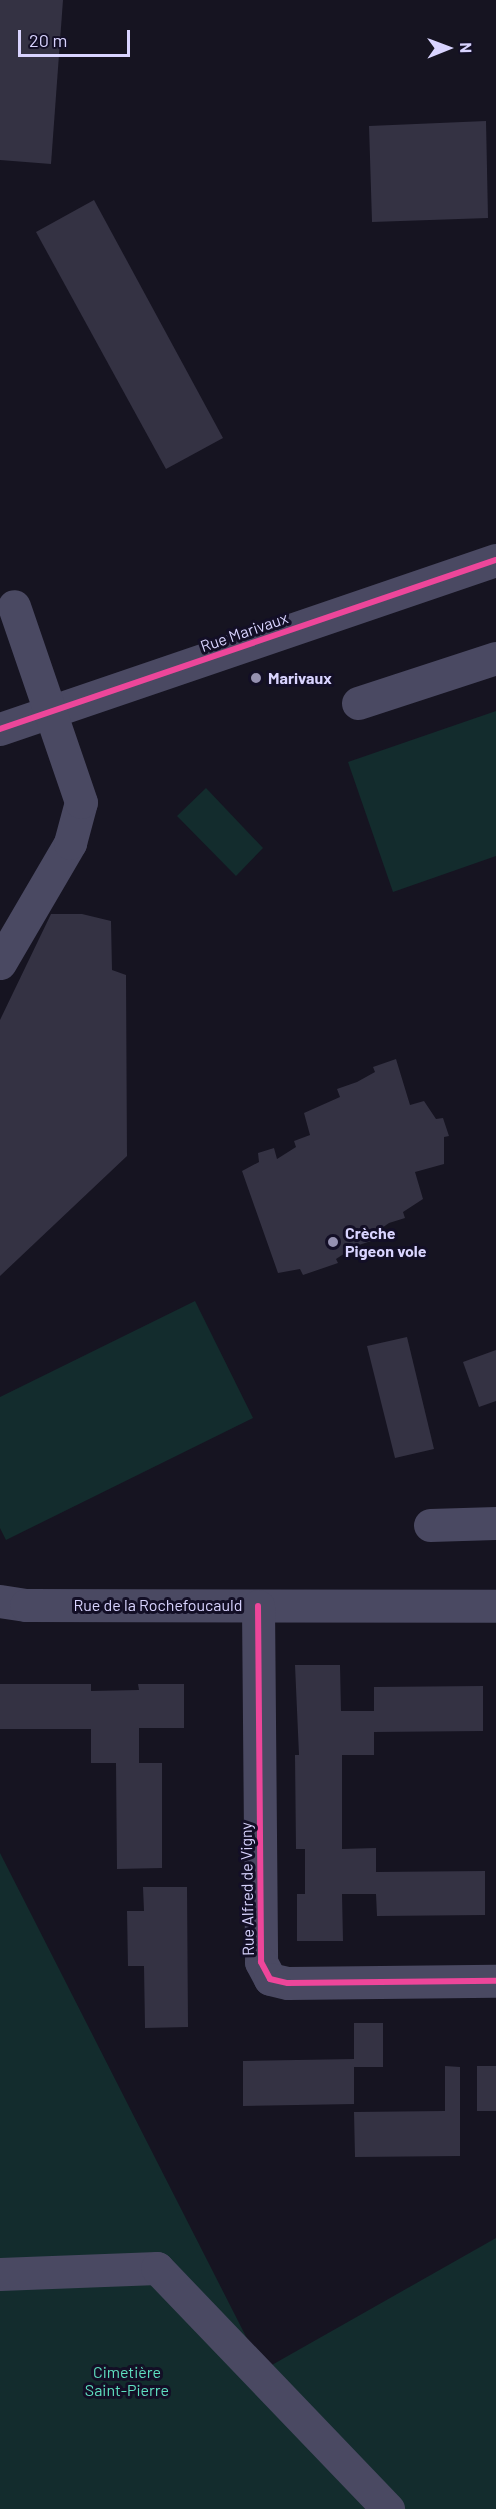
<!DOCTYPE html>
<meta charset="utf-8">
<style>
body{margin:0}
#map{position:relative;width:496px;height:2509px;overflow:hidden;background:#161421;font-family:Barlow,sans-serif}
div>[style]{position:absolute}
.green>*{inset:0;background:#132c2d}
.building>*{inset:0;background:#343243}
.minor>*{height:33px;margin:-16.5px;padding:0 16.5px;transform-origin:16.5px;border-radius:16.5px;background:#4a4962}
.cycleway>*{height:6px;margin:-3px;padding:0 3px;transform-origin:3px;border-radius:3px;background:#ed469a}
.dots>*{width:16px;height:16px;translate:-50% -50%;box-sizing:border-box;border:3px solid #130f26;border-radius:50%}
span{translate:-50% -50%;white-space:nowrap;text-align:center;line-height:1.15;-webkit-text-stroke:6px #130f26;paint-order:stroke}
.street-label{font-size:16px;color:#d9d4ff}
.poi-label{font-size:16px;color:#d9d4ff;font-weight:700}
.left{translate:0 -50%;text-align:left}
.park-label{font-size:16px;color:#5fe0c0}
.north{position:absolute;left:418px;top:18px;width:60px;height:60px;-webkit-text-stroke:4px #130f26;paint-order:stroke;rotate:89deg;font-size:16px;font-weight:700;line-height:24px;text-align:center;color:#d9d4ff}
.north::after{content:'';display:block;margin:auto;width:21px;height:27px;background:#d9d4ff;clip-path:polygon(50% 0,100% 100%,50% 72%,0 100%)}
.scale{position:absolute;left:18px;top:30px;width:112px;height:27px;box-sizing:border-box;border:3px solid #d9d4ff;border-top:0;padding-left:8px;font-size:18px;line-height:21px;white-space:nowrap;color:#d9d4ff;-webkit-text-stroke:4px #130f26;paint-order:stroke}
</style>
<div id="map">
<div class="green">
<i style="clip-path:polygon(496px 711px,496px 856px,393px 892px,348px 762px)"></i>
<i style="clip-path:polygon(206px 788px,263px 848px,236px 876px,177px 816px)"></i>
<i style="clip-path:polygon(195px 1301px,253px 1418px,6px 1540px,0 1528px,0 1397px)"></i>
<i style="clip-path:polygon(0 1853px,263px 2370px,496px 2238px,496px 2509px,0 2509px)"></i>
</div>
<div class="building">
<i style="clip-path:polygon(0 0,63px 0,51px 164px,0 160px)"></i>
<i style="clip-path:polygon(486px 121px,488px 218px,372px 222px,369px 126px)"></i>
<i style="clip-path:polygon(94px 200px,223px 438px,166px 469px,36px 232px)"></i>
<i style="clip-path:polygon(51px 914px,82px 914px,111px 921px,112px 970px,126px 975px,127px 1156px,0 1276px,0 1020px)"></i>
<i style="clip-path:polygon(396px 1059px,410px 1105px,424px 1101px,436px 1119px,443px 1118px,449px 1136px,444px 1137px,444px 1164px,415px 1172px,423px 1199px,403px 1212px,405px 1218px,389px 1223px,369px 1237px,371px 1241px,356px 1246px,336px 1259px,338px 1263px,303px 1275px,300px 1269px,278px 1273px,242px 1171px,259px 1162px,258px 1153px,274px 1148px,277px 1159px,296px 1147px,294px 1141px,310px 1135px,304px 1113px,340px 1097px,337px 1089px,357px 1082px,375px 1072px,373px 1067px)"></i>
<i style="clip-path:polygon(407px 1337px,434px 1449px,395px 1458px,367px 1346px)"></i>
<i style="clip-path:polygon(496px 1350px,496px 1401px,479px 1407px,463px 1362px)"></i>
<i style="clip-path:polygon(295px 1665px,340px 1665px,341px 1711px,374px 1711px,374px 1687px,483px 1686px,483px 1731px,374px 1732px,374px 1755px,342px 1755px,342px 1849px,376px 1848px,376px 1872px,485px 1871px,485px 1915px,377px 1916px,376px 1894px,342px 1894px,343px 1941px,297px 1941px,297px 1894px,305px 1894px,305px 1849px,296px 1849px,295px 1755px,299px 1755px)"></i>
<i style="clip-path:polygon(0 1684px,91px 1684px,91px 1691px,139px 1690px,138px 1684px,184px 1684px,184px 1728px,139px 1728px,139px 1763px,162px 1763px,162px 1868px,117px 1869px,116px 1763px,91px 1763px,91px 1729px,0 1729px)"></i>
<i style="clip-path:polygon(143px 1887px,187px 1887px,188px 2027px,145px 2028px,144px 1966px,128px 1966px,127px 1911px,144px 1911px)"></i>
<i style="clip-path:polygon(354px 2023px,383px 2023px,383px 2067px,354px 2067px,354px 2104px,243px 2106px,243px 2061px,354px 2059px)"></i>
<i style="clip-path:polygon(445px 2066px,460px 2067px,460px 2156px,355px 2157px,354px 2112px,445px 2111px)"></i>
<i style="clip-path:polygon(477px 2066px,496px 2066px,496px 2111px,477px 2111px)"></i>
</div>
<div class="minor">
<i style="left:358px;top:703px;width:145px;rotate:-18.1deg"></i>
<i style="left:0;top:729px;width:524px;rotate:-18.82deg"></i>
<i style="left:0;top:963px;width:139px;rotate:-59.7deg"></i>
<i style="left:70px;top:843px;width:42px;rotate:-75deg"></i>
<i style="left:81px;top:802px;width:207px;rotate:-108.9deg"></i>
<i style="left:430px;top:1525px;width:66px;rotate:-1.7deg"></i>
<i style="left:0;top:1601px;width:26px;rotate:9deg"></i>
<i style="left:26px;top:1605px;width:470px;rotate:0.1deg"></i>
<i style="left:258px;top:1606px;width:356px;rotate:89.5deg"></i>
<i style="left:261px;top:1962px;width:19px;rotate:62deg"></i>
<i style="left:270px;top:1979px;width:18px;rotate:13deg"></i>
<i style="left:288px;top:1983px;width:208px;rotate:-0.6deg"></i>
<i style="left:0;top:2274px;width:157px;rotate:-2.2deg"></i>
<i style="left:157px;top:2268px;width:334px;rotate:46.2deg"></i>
</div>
<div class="cycleway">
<i style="left:0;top:729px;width:524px;rotate:-18.82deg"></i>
<i style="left:258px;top:1606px;width:356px;rotate:89.5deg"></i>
<i style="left:261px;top:1962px;width:19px;rotate:62deg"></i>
<i style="left:270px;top:1979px;width:18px;rotate:13deg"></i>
<i style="left:288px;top:1983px;width:208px;rotate:-0.6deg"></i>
</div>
<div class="dots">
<i style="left:256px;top:678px;background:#9591b1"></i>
<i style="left:333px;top:1242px;background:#9591b1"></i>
</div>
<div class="street-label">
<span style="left:244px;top:632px;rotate:-19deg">Rue Marivaux</span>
<span style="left:158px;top:1605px">Rue de la Rochefoucauld</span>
<span style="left:247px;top:1889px;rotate:-91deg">Rue Alfred de Vigny</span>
</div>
<div class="poi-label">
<span class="left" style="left:268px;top:678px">Marivaux</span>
<span class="left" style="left:345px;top:1242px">Crèche<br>Pigeon vole</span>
</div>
<div class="park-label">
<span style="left:127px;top:2381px">Cimetière<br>Saint-Pierre</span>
</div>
<div class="north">N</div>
<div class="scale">20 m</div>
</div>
